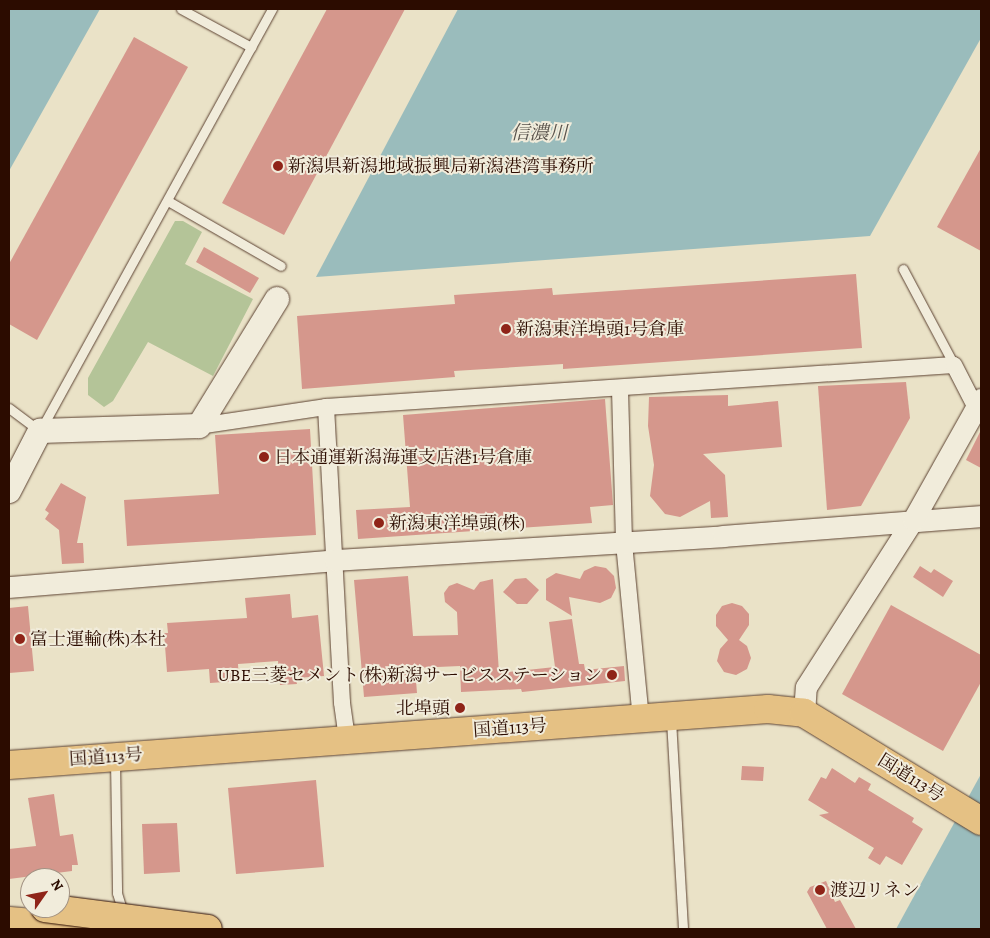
<!DOCTYPE html>
<meta charset="utf-8">
<style>
body{margin:0}
#map{position:relative;width:990px;height:938px;overflow:hidden;background:#eae2c7;font-family:Alegreya,"Noto Serif JP",serif}
div>[style]{position:absolute}
.green>*{inset:0;background:#b4c498}
.water>*{inset:0;background:#9abcbc}
.building>*{inset:0;background:#d5978c}
.roads{filter:drop-shadow(0 0 1px #5c4232) drop-shadow(0 0 1px #5c4232)}
.service>*{height:9px;margin:-4.5px;padding:0 4.5px;transform-origin:4.5px;border-radius:4.5px;background:#f1ecdb}
.minor>*{height:16px;margin:-8px;padding:0 8px;transform-origin:8px;border-radius:8px;background:#f1ecdb}
.tertiary>*{height:21px;margin:-10.5px;padding:0 10.5px;transform-origin:10.5px;border-radius:10.5px;background:#f1ecdb}
.secondary>*{height:24px;margin:-12px;padding:0 12px;transform-origin:12px;border-radius:12px;background:#f1ecdb}
.trunk>*{height:28px;margin:-14px;padding:0 14px;transform-origin:14px;border-radius:14px;background:#e5c184}
.bridges{filter:drop-shadow(0 0 1px #2c0c00) drop-shadow(0 0 1px #2c0c00)}
.trunk-bridge>*{height:28px;margin:-14px;padding:0 14px;transform-origin:14px;border-radius:14px;background:#e5c184}
.dots>*{width:14px;height:14px;translate:-50% -50%;box-sizing:border-box;border:2px solid #f1ecdb;border-radius:50%}
span{translate:-50% -50%;white-space:nowrap;text-align:center;line-height:1.15;-webkit-text-stroke:4px #f1ecdb;paint-order:stroke}
.poi-label{font-size:18px;color:#2c0c00}
.left{translate:0 -50%;text-align:left}
.right{translate:-100% -50%;text-align:right}
.street-label{font-size:18px;color:#2c0c00}
.water-label{font-size:19px;color:#58524b;font-style:italic}
.frame{position:absolute;inset:0;border:10px solid #2c0c00;pointer-events:none}
.north{position:absolute;left:20px;top:868px;width:50px;height:50px;box-sizing:border-box;background:#f1ecdb;border:1px solid #a29283;border-radius:50%;rotate:57deg;font-size:14px;font-weight:700;line-height:20px;text-align:center;color:#2c0c00}
.north::after{content:'';display:block;margin:auto;width:18px;height:22px;background:#8f2418;clip-path:polygon(50% 0,100% 100%,50% 72%,0 100%)}
</style>
<div id="map">
<div class="green">
<i style="clip-path:polygon(175px 221px,183px 221px,202px 232px,185px 264px,253px 299px,213px 376px,148px 342px,113px 401px,104px 407px,88px 395px,88px 378px)"></i>
</div>
<div class="water">
<i style="clip-path:polygon(9px 9px,100px 9px,9px 171px)"></i>
<i style="clip-path:polygon(458px 9px,981px 9px,981px 38px,870px 236px,316px 277px)"></i>
<i style="clip-path:polygon(981px 774px,981px 929px,896px 929px)"></i>
</div>
<div class="building">
<i style="clip-path:polygon(327px 9px,405px 9px,284px 235px,222px 203px)"></i>
<i style="clip-path:polygon(134px 37px,188px 67px,37px 340px,9px 324px,9px 264px)"></i>
<i style="clip-path:polygon(981px 148px,981px 251px,937px 227px)"></i>
<i style="clip-path:polygon(204px 247px,259px 278px,250px 293px,196px 262px)"></i>
<i style="clip-path:polygon(856px 274px,862px 348px,563px 369px,563px 364px,454px 371px,455px 377px,302px 389px,297px 316px,455px 304px,454px 295px,552px 288px,553px 295px)"></i>
<i style="clip-path:polygon(906px 382px,910px 418px,861px 506px,827px 510px,818px 386px)"></i>
<i style="clip-path:polygon(728px 395px,728px 406px,778px 401px,782px 447px,703px 454px,725px 475px,728px 517px,711px 518px,710px 501px,680px 517px,665px 514px,650px 496px,654px 465px,648px 426px,649px 397px)"></i>
<i style="clip-path:polygon(605px 399px,613px 505px,590px 507px,592px 523px,358px 539px,356px 510px,410px 507px,403px 415px)"></i>
<i style="clip-path:polygon(310px 429px,316px 535px,127px 546px,124px 500px,219px 494px,215px 435px)"></i>
<i style="clip-path:polygon(981px 430px,981px 468px,966px 460px)"></i>
<i style="clip-path:polygon(61px 483px,86px 497px,77px 543px,83px 543px,84px 563px,62px 564px,59px 530px,45px 519px,49px 513px,45px 510px)"></i>
<i style="clip-path:polygon(595px 566px,606px 568px,614px 576px,616px 588px,611px 598px,600px 603px,569px 597px,572px 616px,546px 600px,546px 579px,556px 573px,580px 579px,584px 571px)"></i>
<i style="clip-path:polygon(920px 566px,931px 573px,934px 569px,953px 581px,943px 597px,913px 577px)"></i>
<i style="clip-path:polygon(408px 576px,413px 636px,458px 635px,457px 612px,445px 602px,444px 593px,449px 586px,457px 583px,474px 590px,480px 582px,493px 579px,499px 673px,555px 667px,549px 622px,572px 619px,579px 664px,584px 664px,585px 670px,624px 666px,625px 681px,522px 692px,521px 689px,461px 692px,460px 666px,415px 668px,417px 693px,364px 697px,354px 580px)"></i>
<i style="clip-path:polygon(526px 578px,539px 590px,527px 604px,517px 604px,503px 592px,515px 579px)"></i>
<i style="clip-path:polygon(290px 594px,292px 618px,318px 615px,324px 676px,296px 678px,297px 684px,280px 685px,278px 661px,238px 664px,239px 681px,210px 683px,209px 669px,167px 672px,164px 633px,168px 633px,167px 623px,247px 618px,245px 598px)"></i>
<i style="clip-path:polygon(732px 603px,742px 606px,749px 614px,749px 625px,739px 640px,747px 646px,751px 658px,747px 669px,736px 675px,724px 672px,717px 661px,720px 649px,728px 640px,716px 626px,716px 615px,722px 606px)"></i>
<i style="clip-path:polygon(891px 605px,981px 655px,981px 682px,943px 751px,842px 694px)"></i>
<i style="clip-path:polygon(28px 606px,34px 671px,9px 673px,9px 608px)"></i>
<i style="clip-path:polygon(742px 766px,764px 767px,763px 781px,741px 780px)"></i>
<i style="clip-path:polygon(832px 768px,855px 783px,859px 777px,871px 784px,868px 790px,914px 818px,912px 822px,923px 829px,902px 865px,886px 856px,880px 865px,868px 858px,874px 848px,819px 815px,829px 813px,808px 800px,821px 777px,826px 779px)"></i>
<i style="clip-path:polygon(316px 780px,324px 867px,236px 874px,228px 788px)"></i>
<i style="clip-path:polygon(54px 794px,60px 836px,73px 834px,78px 865px,72px 865px,72px 871px,9px 879px,9px 849px,36px 846px,28px 798px)"></i>
<i style="clip-path:polygon(177px 823px,180px 872px,144px 874px,142px 824px)"></i>
<i style="clip-path:polygon(826px 881px,835px 902px,840px 900px,856px 929px,827px 929px,807px 892px,810px 887px)"></i>
</div>
<div class="roads">
<div class="service">
<i style="left:181px;top:9px;width:80px;rotate:28.5deg"></i>
<i style="left:168px;top:201px;width:130px;rotate:29.9deg"></i>
<i style="left:903px;top:269px;width:109px;rotate:62deg"></i>
<i style="left:9px;top:408px;width:39px;rotate:37deg"></i>
<i style="left:40px;top:431px;width:482px;rotate:-61.2deg"></i>
<i style="left:671px;top:720px;width:209px;rotate:86.7deg"></i>
<i style="left:115px;top:760px;width:133px;rotate:89.1deg"></i>
<i style="left:117px;top:893px;width:21px;rotate:73deg"></i>
</div>
<div class="minor">
<i style="left:620px;top:389px;width:154px;rotate:88.5deg"></i>
<i style="left:624px;top:543px;width:178px;rotate:84.5deg"></i>
<i style="left:326px;top:407px;width:296px;rotate:86.9deg"></i>
<i style="left:342px;top:703px;width:35px;rotate:82deg"></i>
<i style="left:199px;top:426px;width:128px;rotate:-8.5deg"></i>
<i style="left:326px;top:407px;width:629px;rotate:-3.83deg"></i>
<i style="left:954px;top:365px;width:48px;rotate:62.9deg"></i>
</div>
<div class="tertiary">
<i style="left:9px;top:587px;width:327px;rotate:-4.7deg"></i>
<i style="left:335px;top:560px;width:389px;rotate:-3.5deg"></i>
<i style="left:723px;top:536px;width:259px;rotate:-4.4deg"></i>
<i style="left:804px;top:713px;width:26px;rotate:-86deg"></i>
<i style="left:806px;top:687px;width:198px;rotate:-57.4deg"></i>
<i style="left:913px;top:520px;width:139px;rotate:-60.7deg"></i>
</div>
<div class="secondary">
<i style="left:9px;top:491px;width:68px;rotate:-62.7deg"></i>
<i style="left:40px;top:431px;width:159px;rotate:-1.8deg"></i>
<i style="left:199px;top:426px;width:149px;rotate:-58.4deg"></i>
</div>
<div class="trunk">
<i style="left:9px;top:765px;width:761px;rotate:-4.22deg"></i>
<i style="left:768px;top:709px;width:36px;rotate:6deg"></i>
<i style="left:804px;top:713px;width:207px;rotate:31.4deg"></i>
<i style="left:9px;top:921px;width:92px;rotate:5deg"></i>
</div>
</div>
<div class="bridges">
<div class="trunk-bridge">
<i style="left:45px;top:908px;width:164px;rotate:7.3deg"></i>
</div>
</div>
<div class="dots">
<i style="left:278px;top:166px;background:#8f2418"></i>
<i style="left:506px;top:329px;background:#8f2418"></i>
<i style="left:264px;top:457px;background:#8f2418"></i>
<i style="left:379px;top:523px;background:#8f2418"></i>
<i style="left:20px;top:639px;background:#8f2418"></i>
<i style="left:612px;top:675px;background:#8f2418"></i>
<i style="left:460px;top:708px;background:#8f2418"></i>
<i style="left:820px;top:890px;background:#8f2418"></i>
</div>
<div class="poi-label">
<span class="left" style="left:288px;top:166px">新潟県新潟地域振興局新潟港湾事務所</span>
<span class="left" style="left:516px;top:329px">新潟東洋埠頭1号倉庫</span>
<span class="left" style="left:274px;top:457px">日本通運新潟海運支店港1号倉庫</span>
<span class="left" style="left:389px;top:523px">新潟東洋埠頭(株)</span>
<span class="left" style="left:30px;top:639px">富士運輸(株)本社</span>
<span class="right" style="left:602px;top:675px">UBE三菱セメント(株)新潟サービスステーション</span>
<span class="right" style="left:450px;top:708px">北埠頭</span>
<span class="left" style="left:830px;top:890px">渡辺リネン</span>
</div>
<div class="street-label">
<span style="left:510px;top:728px;rotate:-4deg">国道113号</span>
<span style="left:106px;top:757px;rotate:-4deg">国道113号</span>
<span style="left:911px;top:778px;rotate:32deg">国道113号</span>
</div>
<div class="water-label">
<span style="left:539px;top:134px">信濃川</span>
</div>
<div class="frame"></div>
<div class="north">N</div>
</div>
